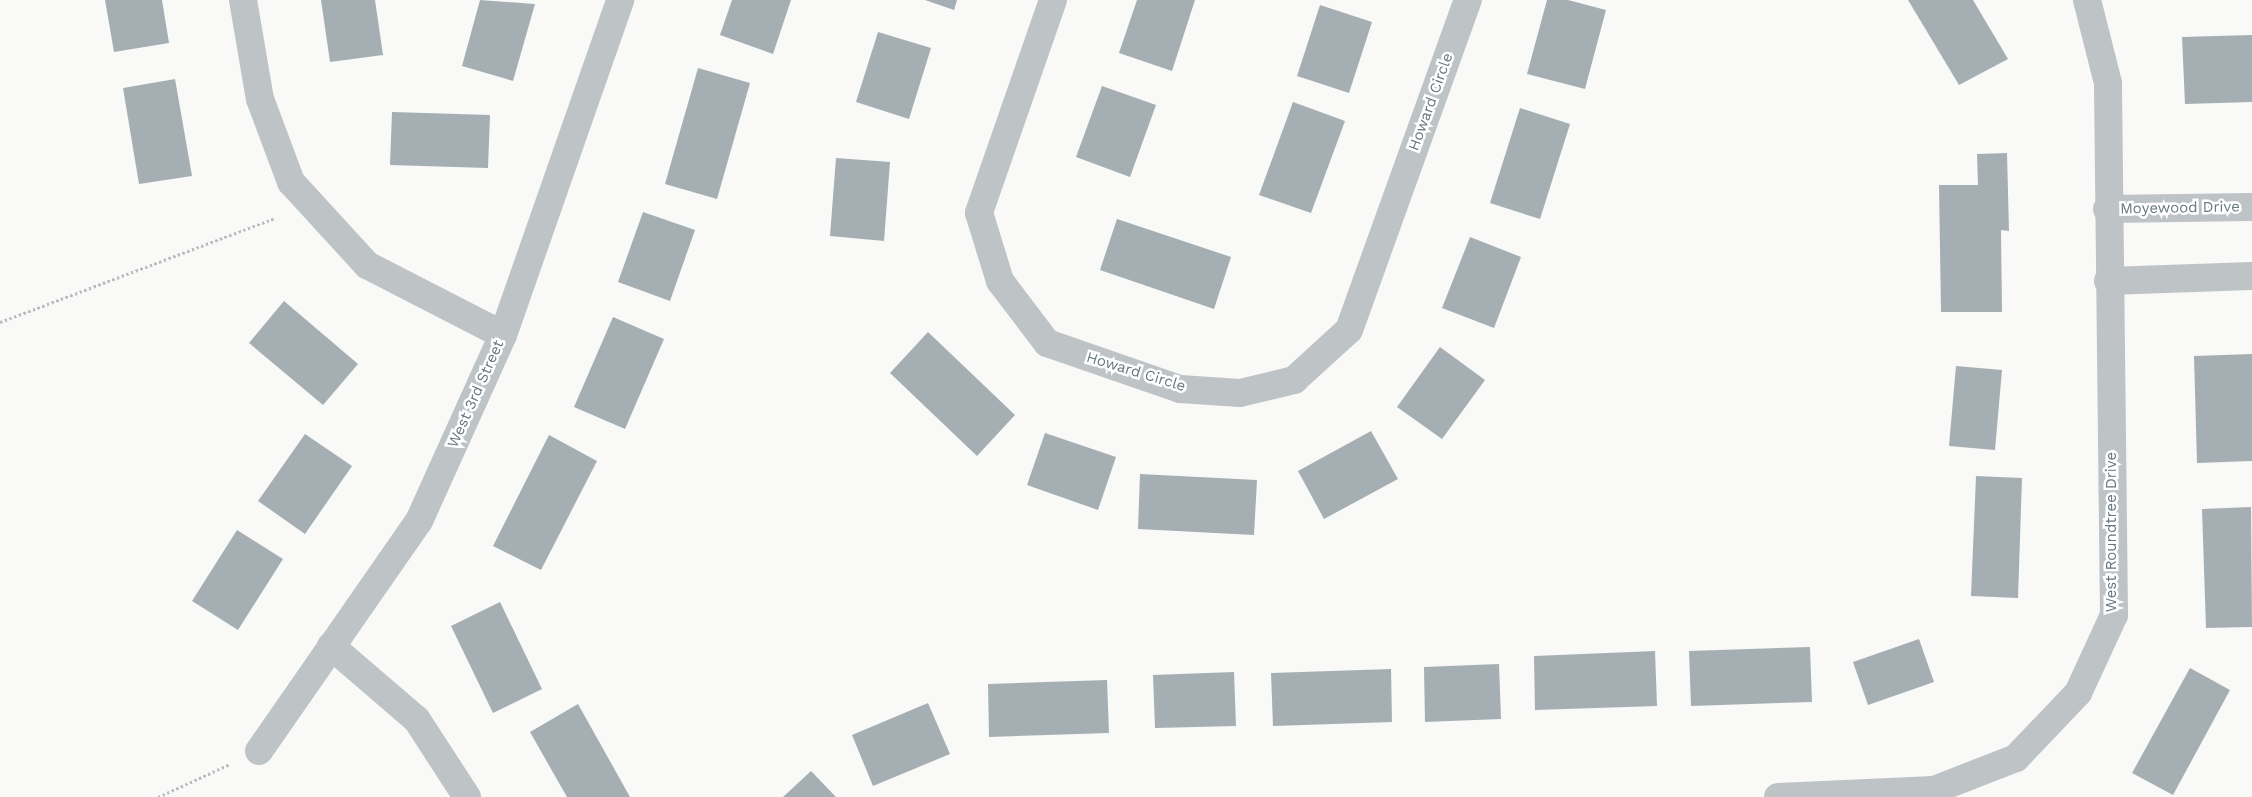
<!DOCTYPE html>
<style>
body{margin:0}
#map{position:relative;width:2252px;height:797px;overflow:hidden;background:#f9f9f7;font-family:"Work Sans",sans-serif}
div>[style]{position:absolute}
.building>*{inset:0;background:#a5afb3}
.path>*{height:3px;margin-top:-1.5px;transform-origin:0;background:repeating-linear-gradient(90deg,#b9bdbf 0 2.5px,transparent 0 5px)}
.street>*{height:28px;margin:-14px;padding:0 14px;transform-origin:14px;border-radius:14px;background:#bec3c6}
span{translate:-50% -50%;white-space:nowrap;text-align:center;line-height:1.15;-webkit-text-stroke:5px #fff;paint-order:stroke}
.street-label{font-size:15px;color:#66777f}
</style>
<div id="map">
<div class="building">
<i style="clip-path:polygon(105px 0,162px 0,169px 43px,114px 52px)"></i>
<i style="clip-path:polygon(321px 0,375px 0,383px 55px,330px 62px)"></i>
<i style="clip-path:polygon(480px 0,535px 4px,513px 81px,462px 66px)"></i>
<i style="clip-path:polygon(732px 0,791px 0,773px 54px,720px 35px)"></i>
<i style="clip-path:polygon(925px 0,957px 0,954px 10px)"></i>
<i style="clip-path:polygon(1137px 0,1195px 0,1172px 71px,1119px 53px)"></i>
<i style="clip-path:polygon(1547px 0,1568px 0,1606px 10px,1585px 89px,1527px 74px)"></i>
<i style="clip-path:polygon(1908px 0,1973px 0,2008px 59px,1959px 85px)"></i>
<i style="clip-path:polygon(1320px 5px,1372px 22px,1349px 93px,1297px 76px)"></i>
<i style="clip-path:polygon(878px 32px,931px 48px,909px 119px,856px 102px)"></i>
<i style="clip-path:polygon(2252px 35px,2252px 102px,2185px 104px,2182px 37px)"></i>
<i style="clip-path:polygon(698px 68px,750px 83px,717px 199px,665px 184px)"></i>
<i style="clip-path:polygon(175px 79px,192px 176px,139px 184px,123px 88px)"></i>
<i style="clip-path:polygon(1102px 86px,1156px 105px,1130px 177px,1076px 157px)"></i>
<i style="clip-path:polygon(1293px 102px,1345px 121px,1311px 213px,1259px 195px)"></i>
<i style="clip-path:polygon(1520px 108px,1570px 124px,1540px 219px,1490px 203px)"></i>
<i style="clip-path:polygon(392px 112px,490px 115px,488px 168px,390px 165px)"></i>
<i style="clip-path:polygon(2007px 153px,2009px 231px,2001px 230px,2002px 312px,1941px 312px,1939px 185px,1978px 185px,1977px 154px)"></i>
<i style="clip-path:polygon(836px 158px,890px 162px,884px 241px,830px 236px)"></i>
<i style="clip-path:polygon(643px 212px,695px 230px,670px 301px,618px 282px)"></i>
<i style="clip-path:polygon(1117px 219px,1231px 257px,1214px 309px,1100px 270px)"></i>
<i style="clip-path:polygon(1470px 237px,1521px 257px,1494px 328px,1442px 308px)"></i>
<i style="clip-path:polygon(284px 301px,358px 364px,323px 405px,249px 343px)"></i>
<i style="clip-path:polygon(613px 317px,664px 339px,625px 429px,574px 407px)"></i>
<i style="clip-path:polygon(928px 332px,1015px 415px,977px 456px,890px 373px)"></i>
<i style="clip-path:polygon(1440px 347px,1485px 380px,1442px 439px,1397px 407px)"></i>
<i style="clip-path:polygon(2252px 354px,2252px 461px,2197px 463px,2194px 356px)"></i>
<i style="clip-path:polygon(1956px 366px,2002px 370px,1995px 450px,1949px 446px)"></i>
<i style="clip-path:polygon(1371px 431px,1398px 479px,1324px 519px,1298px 471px)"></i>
<i style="clip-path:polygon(1045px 433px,1116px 457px,1098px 510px,1027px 485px)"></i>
<i style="clip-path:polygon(305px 434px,352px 466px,305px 534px,258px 501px)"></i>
<i style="clip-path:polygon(549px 435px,597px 461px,541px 570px,493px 546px)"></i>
<i style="clip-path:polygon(1140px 474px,1257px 480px,1254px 535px,1138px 529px)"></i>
<i style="clip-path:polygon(1976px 476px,2022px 478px,2018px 598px,1971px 596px)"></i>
<i style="clip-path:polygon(2251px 507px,2252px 627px,2206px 628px,2202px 509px)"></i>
<i style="clip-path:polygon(237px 530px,283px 559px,238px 630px,192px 601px)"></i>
<i style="clip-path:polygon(500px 602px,542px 689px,493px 713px,451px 626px)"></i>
<i style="clip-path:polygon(1919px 639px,1934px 682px,1868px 705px,1853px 662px)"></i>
<i style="clip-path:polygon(1810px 647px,1812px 702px,1691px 706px,1689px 651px)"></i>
<i style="clip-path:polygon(1655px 651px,1657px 706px,1535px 710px,1534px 656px)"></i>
<i style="clip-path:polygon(1499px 664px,1501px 719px,1425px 722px,1424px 667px)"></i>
<i style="clip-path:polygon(2190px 668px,2230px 690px,2173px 795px,2132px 773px)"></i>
<i style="clip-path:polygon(1391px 669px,1392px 722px,1273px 726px,1271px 673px)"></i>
<i style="clip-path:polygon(1234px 672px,1236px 726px,1155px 728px,1153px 675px)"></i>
<i style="clip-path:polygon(1107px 680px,1109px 733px,989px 737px,988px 684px)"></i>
<i style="clip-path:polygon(928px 703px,950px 754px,873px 786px,852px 735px)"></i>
<i style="clip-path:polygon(578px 704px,630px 797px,567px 797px,530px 732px)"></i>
<i style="clip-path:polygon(811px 771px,836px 797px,783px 797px)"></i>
</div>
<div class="path">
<i style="left:0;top:322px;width:294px;rotate:-20.7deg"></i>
<i style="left:158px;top:797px;width:79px;rotate:-24.6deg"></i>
</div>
<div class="street">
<i style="left:243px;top:0;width:100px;rotate:80.3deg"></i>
<i style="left:260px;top:99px;width:89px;rotate:69.5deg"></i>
<i style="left:291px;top:182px;width:113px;rotate:47.5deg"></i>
<i style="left:367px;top:265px;width:153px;rotate:27.2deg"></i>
<i style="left:1053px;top:0;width:225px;rotate:109.2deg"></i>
<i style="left:979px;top:213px;width:71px;rotate:72.8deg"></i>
<i style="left:1000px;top:281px;width:78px;rotate:52.8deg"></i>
<i style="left:1047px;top:343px;width:141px;rotate:19.1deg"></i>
<i style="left:1180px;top:389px;width:60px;rotate:3.8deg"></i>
<i style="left:1240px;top:393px;width:56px;rotate:-13.5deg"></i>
<i style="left:1294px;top:380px;width:74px;rotate:-42.3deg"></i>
<i style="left:1349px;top:330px;width:351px;rotate:-70.2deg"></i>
<i style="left:2107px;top:209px;width:145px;rotate:-0.8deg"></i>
<i style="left:2108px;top:281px;width:144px;rotate:-2deg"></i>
<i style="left:331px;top:646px;width:113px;rotate:40.7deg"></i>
<i style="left:417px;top:720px;width:92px;rotate:57deg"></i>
<i style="left:259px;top:751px;width:280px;rotate:-55.2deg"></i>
<i style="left:419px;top:521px;width:204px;rotate:-65.7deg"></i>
<i style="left:503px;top:335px;width:355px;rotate:-70.7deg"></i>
<i style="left:1778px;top:797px;width:156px;rotate:-2.6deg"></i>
<i style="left:1934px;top:790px;width:88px;rotate:-21.3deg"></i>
<i style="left:2016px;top:758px;width:90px;rotate:-46.4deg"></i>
<i style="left:2078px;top:693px;width:86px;rotate:-65.2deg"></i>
<i style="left:2114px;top:615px;width:532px;rotate:-90.65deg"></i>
<i style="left:2108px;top:83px;width:86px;rotate:-104.2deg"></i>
</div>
<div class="street-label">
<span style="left:1431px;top:102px;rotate:-70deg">Howard Circle</span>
<span style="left:2180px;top:208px;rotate:-1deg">Moyewood Drive</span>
<span style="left:1136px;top:372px;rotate:17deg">Howard Circle</span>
<span style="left:476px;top:394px;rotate:-66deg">West 3rd Street</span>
<span style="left:2112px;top:532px;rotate:-90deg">West Roundtree Drive</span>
</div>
</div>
